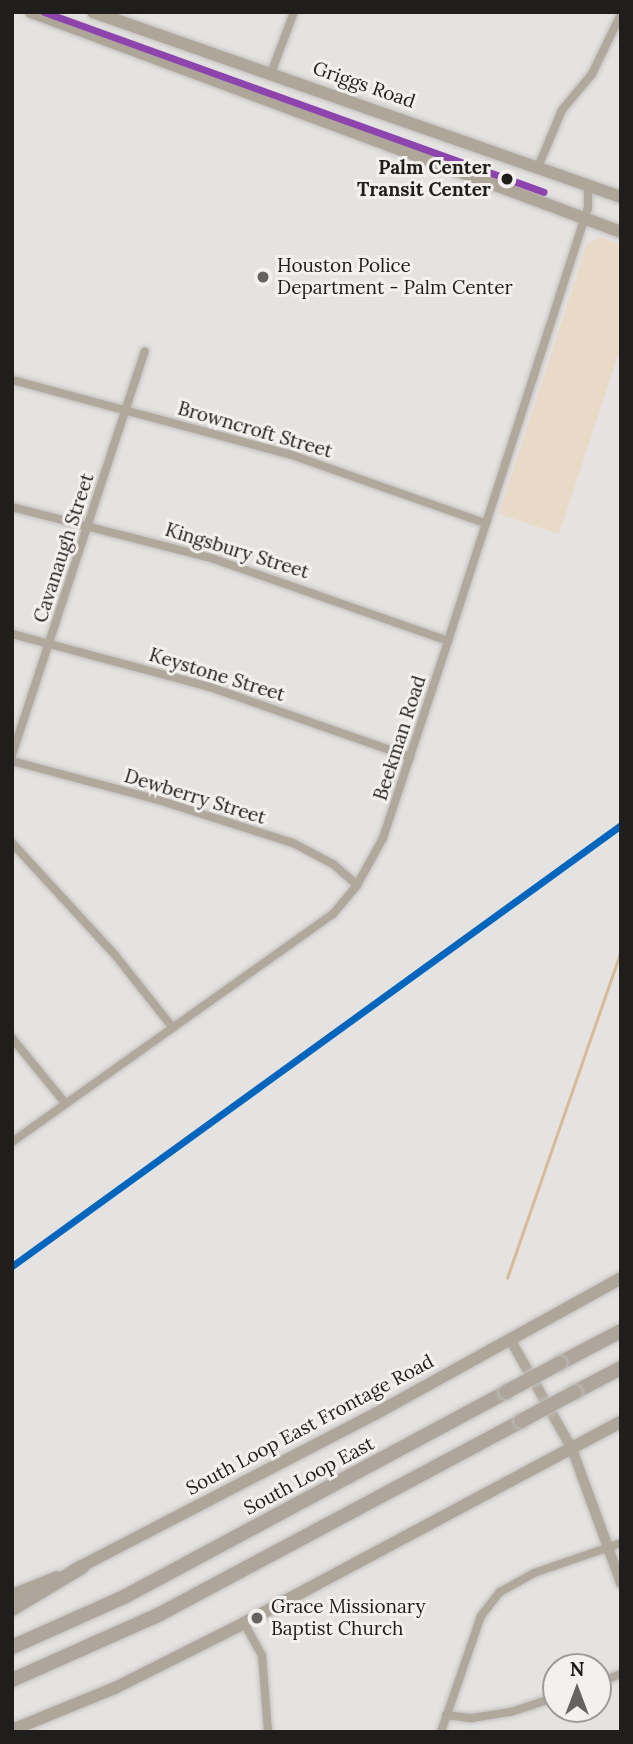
<!DOCTYPE html>
<style>
body{margin:0}
#map{position:relative;width:633px;height:1744px;overflow:hidden;background:#e5e3e1;font-family:Lora,serif}
div>[style]{position:absolute}
.green>*{inset:0;background:#e9d9c7}
.stream>*{height:2.5px;margin:-1.25px;padding:0 1.25px;transform-origin:1.25px;border-radius:1.25px;background:#d8ba97}
.roads{filter:drop-shadow(0 0 2px #c1c0bf) drop-shadow(0 0 2px #c1c0bf)}
.minor>*{height:8px;margin:-4px;padding:0 4px;transform-origin:4px;border-radius:4px;background:#b1a89c}
.tertiary>*{height:10px;margin:-5px;padding:0 5px;transform-origin:5px;border-radius:5px;background:#b1a89c}
.secondary>*{height:12px;margin:-6px;padding:0 6px;transform-origin:6px;border-radius:6px;background:#afa69a}
.motorway>*{height:14px;margin:-7px;padding:0 7px;transform-origin:7px;border-radius:7px;background:#aea59b}
.rail>*{height:2.5px;margin-top:-1.25px;transform-origin:0;background:repeating-linear-gradient(90deg,#ada7a0 0 14px,transparent 0 21px)}
.bridges{filter:drop-shadow(0 0 2px #c1c0bf) drop-shadow(0 0 2px #c1c0bf)}
.motorway-bridge>*{height:14px;margin:-7px;padding:0 7px;transform-origin:7px;border-radius:7px;background:#aea59b}
.rail-1>*{height:7px;margin:-3.5px;padding:0 3.5px;transform-origin:3.5px;border-radius:3.5px;background:#0065bd}
.rail-2>*{height:7px;margin:-3.5px;padding:0 3.5px;transform-origin:3.5px;border-radius:3.5px;background:#8e44ad}
.dots>*{width:19px;height:19px;translate:-50% -50%;box-sizing:border-box;border:4px solid #f3f0ed;border-radius:50%}
span{translate:-50% -50%;white-space:nowrap;text-align:center;line-height:1.15;-webkit-text-stroke:6px #f3f0ed;paint-order:stroke}
.street-label{font-size:19px;color:#1f1e1d}
.stop-label{font-size:19px;color:#1f1e1d;font-weight:700}
.right{translate:-100% -50%;text-align:right}
.poi-label{font-size:19px;color:#1f1e1d}
.left{translate:0 -50%;text-align:left}
.frame{position:absolute;inset:0;border:14px solid #1f1e1d;pointer-events:none}
.north{position:absolute;left:542px;top:1653px;width:70px;height:70px;box-sizing:border-box;background:#f3f0ed;border:2px solid #9e9c9a;border-radius:50%;rotate:0deg;font-size:19px;font-weight:700;line-height:28px;text-align:center;color:#1f1e1d}
.north::after{content:'';display:block;margin:auto;width:24px;height:32px;background:#646362;clip-path:polygon(50% 0,100% 100%,50% 72%,0 100%)}
</style>
<div id="map">
<div class="green">
<i style="clip-path:polygon(601px 237px,621px 245px,621px 347px,559px 534px,499px 514px,587px 244px)"></i>
</div>
<div class="stream">
<i style="left:507px;top:1278px;width:347px;rotate:-70.8deg"></i>
</div>
<div class="roads">
<div class="minor">
<i style="left:271px;top:73px;width:65px;rotate:-69.3deg"></i>
<i style="left:538px;top:167px;width:62px;rotate:-67.2deg"></i>
<i style="left:562px;top:110px;width:47px;rotate:-50.2deg"></i>
<i style="left:592px;top:74px;width:67px;rotate:-64.2deg"></i>
<i style="left:12px;top:380px;width:287px;rotate:15deg"></i>
<i style="left:289px;top:454px;width:208px;rotate:19.4deg"></i>
<i style="left:12px;top:507px;width:209px;rotate:14.4deg"></i>
<i style="left:214px;top:559px;width:248px;rotate:19.3deg"></i>
<i style="left:12px;top:634px;width:205px;rotate:15deg"></i>
<i style="left:210px;top:687px;width:212px;rotate:19.3deg"></i>
<i style="left:12px;top:755px;width:425px;rotate:-71.8deg"></i>
<i style="left:12px;top:761px;width:148px;rotate:14.9deg"></i>
<i style="left:155px;top:799px;width:145px;rotate:17.7deg"></i>
<i style="left:293px;top:843px;width:45px;rotate:27.7deg"></i>
<i style="left:333px;top:864px;width:32px;rotate:41deg"></i>
<i style="left:12px;top:843px;width:152px;rotate:47.4deg"></i>
<i style="left:115px;top:955px;width:93px;rotate:51.5deg"></i>
<i style="left:12px;top:1038px;width:84px;rotate:50.8deg"></i>
<i style="left:12px;top:1142px;width:394px;rotate:-35.4deg"></i>
<i style="left:333px;top:914px;width:38px;rotate:-50deg"></i>
<i style="left:357px;top:885px;width:54px;rotate:-61deg"></i>
<i style="left:383px;top:838px;width:207px;rotate:-71.7deg"></i>
<i style="left:448px;top:641px;width:455px;rotate:-72.1deg"></i>
<i style="left:588px;top:208px;width:23px;rotate:-90deg"></i>
<i style="left:244px;top:1623px;width:37px;rotate:61deg"></i>
<i style="left:262px;top:1655px;width:77px;rotate:85.5deg"></i>
<i style="left:598px;top:1682px;width:24px;rotate:-19deg"></i>
<i style="left:446px;top:1715px;width:26px;rotate:7deg"></i>
<i style="left:472px;top:1718px;width:39px;rotate:-9deg"></i>
<i style="left:511px;top:1712px;width:47px;rotate:-18.4deg"></i>
<i style="left:441px;top:1732px;width:123px;rotate:-71deg"></i>
<i style="left:481px;top:1616px;width:31px;rotate:-52deg"></i>
<i style="left:500px;top:1592px;width:39px;rotate:-29deg"></i>
<i style="left:534px;top:1573px;width:92px;rotate:-19deg"></i>
</div>
<div class="tertiary">
<i style="left:510px;top:1339px;width:126px;rotate:60.6deg"></i>
<i style="left:572px;top:1449px;width:143px;rotate:69.9deg"></i>
</div>
<div class="secondary">
<i style="left:31px;top:12px;width:630px;rotate:20.45deg"></i>
<i style="left:93px;top:12px;width:559px;rotate:19.31deg"></i>
<i style="left:74px;top:1570px;width:339px;rotate:-27.4deg"></i>
<i style="left:375px;top:1414px;width:281px;rotate:-28.9deg"></i>
<i style="left:12px;top:1595px;width:48px;rotate:-21.8deg"></i>
<i style="left:12px;top:1730px;width:111px;rotate:-22.2deg"></i>
<i style="left:115px;top:1688px;width:144px;rotate:-26.7deg"></i>
<i style="left:244px;top:1623px;width:427px;rotate:-28.1deg"></i>
</div>
<div class="motorway">
<i style="left:560px;top:1363px;width:69px;rotate:-27.7deg"></i>
<i style="left:575px;top:1392px;width:52px;rotate:-27.6deg"></i>
<i style="left:12px;top:1609px;width:82px;rotate:-31deg"></i>
<i style="left:12px;top:1647px;width:123px;rotate:-24.1deg"></i>
<i style="left:124px;top:1597px;width:434px;rotate:-28.2deg"></i>
<i style="left:12px;top:1680px;width:162px;rotate:-24deg"></i>
<i style="left:160px;top:1614px;width:409px;rotate:-28.1deg"></i>
</div>
</div>
<div class="rail">
<i style="left:12px;top:1266px;width:752px;rotate:-35.91deg"></i>
</div>
<div class="bridges">
<div class="motorway-bridge">
<i style="left:506px;top:1392px;width:61px;rotate:-28.2deg"></i>
<i style="left:521px;top:1421px;width:61px;rotate:-28.2deg"></i>
</div>
</div>
<div class="rail-1">
<i style="left:12px;top:1266px;width:752px;rotate:-35.91deg"></i>
</div>
<div class="rail-2">
<i style="left:44px;top:12px;width:531px;rotate:19.8deg"></i>
</div>
<div class="dots">
<i style="left:507px;top:179px;background:#1f1e1d"></i>
<i style="left:263px;top:277px;background:#646362"></i>
<i style="left:257px;top:1618px;background:#646362"></i>
</div>
<div class="street-label">
<span style="left:364px;top:85px;rotate:19deg">Griggs Road</span>
<span style="left:255px;top:430px;rotate:16deg">Browncroft Street</span>
<span style="left:64px;top:548px;rotate:-72deg">Cavanaugh Street</span>
<span style="left:237px;top:551px;rotate:17deg">Kingsbury Street</span>
<span style="left:217px;top:675px;rotate:17deg">Keystone Street</span>
<span style="left:400px;top:738px;rotate:-72deg">Beekman Road</span>
<span style="left:195px;top:797px;rotate:17deg">Dewberry Street</span>
<span style="left:310px;top:1425px;rotate:-28deg">South Loop East Frontage Road</span>
<span style="left:309px;top:1476px;rotate:-28deg">South Loop East</span>
</div>
<div class="stop-label">
<span class="right" style="left:491px;top:179px">Palm Center<br>Transit Center</span>
</div>
<div class="poi-label">
<span class="left" style="left:277px;top:277px">Houston Police<br>Department - Palm Center</span>
<span class="left" style="left:271px;top:1618px">Grace Missionary<br>Baptist Church</span>
</div>
<div class="frame"></div>
<div class="north">N</div>
</div>
